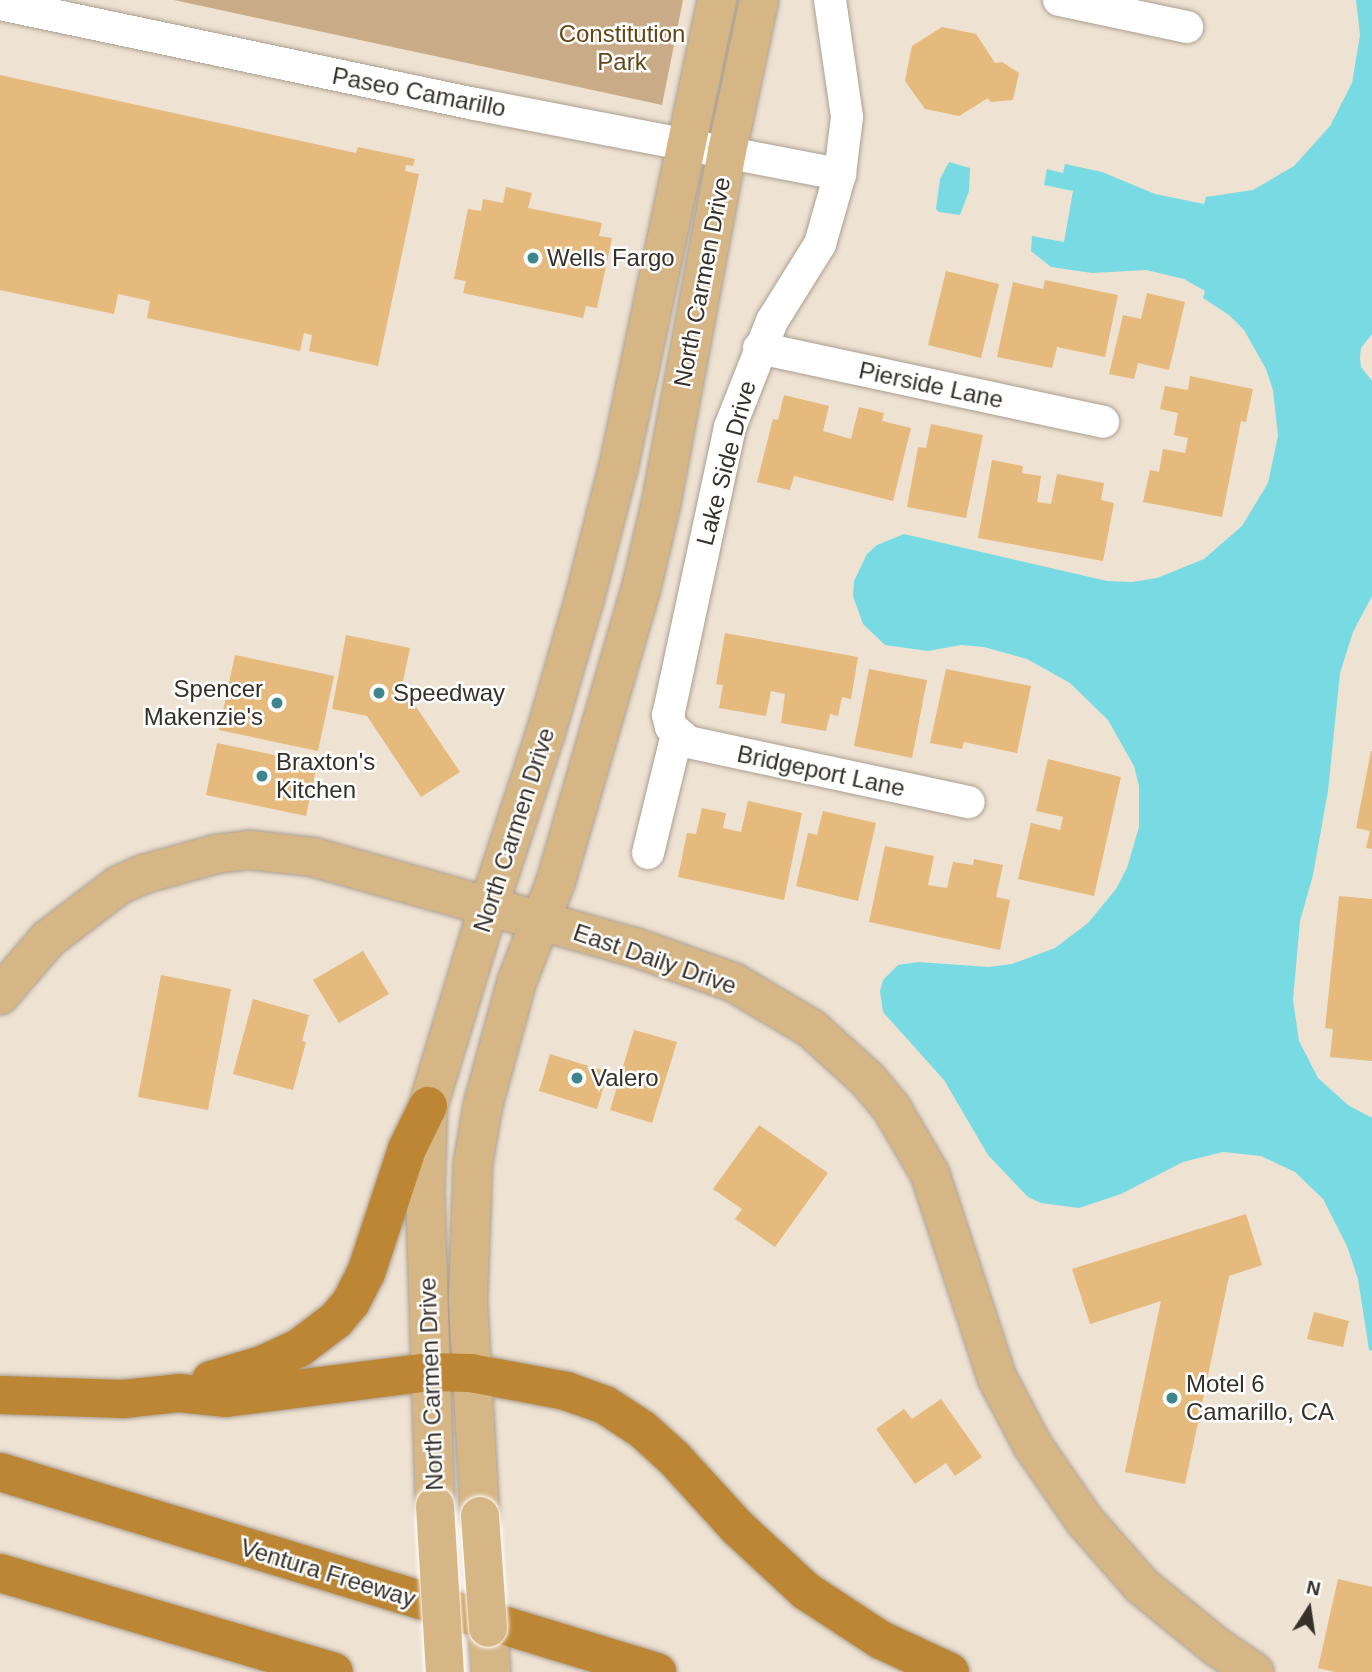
<!DOCTYPE html>
<style>
body{margin:0}
#map{position:relative;width:1372px;height:1672px;overflow:hidden;background:#eee2d3;font-family:Helvetica,sans-serif}
div>[style]{position:absolute}
.green>*{inset:0;background:#c9ac87}
.water>*{inset:0;background:#78dbe3}
.building>*{inset:0;background:#e6b97c}
.roads{filter:drop-shadow(0 0 2px #aa9f90) drop-shadow(0 0 2px #aa9f90)}
.minor>*{height:32px;margin:-16px;padding:0 16px;transform-origin:16px;border-radius:16px;background:#fff}
.major>*{height:38px;margin:-19px;padding:0 19px;transform-origin:19px;border-radius:19px;background:#d7b686}
.highway>*{height:38px;margin:-19px;padding:0 19px;transform-origin:19px;border-radius:19px;background:#bd8635}
.bridges{filter:drop-shadow(0 0 2px #fff) drop-shadow(0 0 2px #fff)}
.major-bridge>*{height:38px;margin:-19px;padding:0 19px;transform-origin:19px;border-radius:19px;background:#d7b686}
.dots>*{width:19px;height:19px;translate:-50% -50%;box-sizing:border-box;border:4px solid #fff;border-radius:50%}
span{translate:-50% -50%;white-space:nowrap;text-align:center;line-height:1.15;-webkit-text-stroke:5px #fff;paint-order:stroke}
.park-label{font-size:24px;color:#654618}
.street-label{font-size:24px;color:#35302a}
.poi-label{font-size:24px;color:#35302a}
.left{translate:0 -50%;text-align:left}
.right{translate:-100% -50%;text-align:right}
.north{position:absolute;left:1274px;top:1574px;width:70px;height:70px;-webkit-text-stroke:5px #fff;paint-order:stroke;rotate:12deg;font-size:19px;font-weight:700;line-height:28px;text-align:center;color:#35302a}
.north::after{content:'';display:block;margin:auto;width:24px;height:32px;background:#35302a;clip-path:polygon(50% 0,100% 100%,50% 72%,0 100%)}
</style>
<div id="map">
<div class="green">
<i style="clip-path:polygon(174px 0,683px 0,662px 105px)"></i>
</div>
<div class="water">
<i style="clip-path:polygon(1356px 0,1372px 0,1372px 334px,1361px 348px,1360px 358px,1361px 367px,1372px 381px,1372px 596px,1353px 632px,1340px 673px,1328px 791px,1313px 875px,1300px 921px,1293px 1000px,1299px 1041px,1318px 1078px,1348px 1105px,1372px 1118px,1372px 1351px,1369px 1350px,1358px 1279px,1347px 1246px,1323px 1199px,1295px 1172px,1261px 1156px,1223px 1152px,1183px 1162px,1121px 1194px,1079px 1208px,1041px 1203px,1028px 1197px,988px 1155px,944px 1080px,883px 1012px,880px 991px,883px 980px,898px 965px,918px 962px,989px 967px,1012px 964px,1055px 948px,1088px 923px,1116px 889px,1127px 868px,1139px 827px,1139px 786px,1134px 766px,1108px 720px,1070px 683px,1027px 659px,984px 647px,961px 645px,928px 651px,885px 645px,863px 624px,853px 596px,854px 581px,867px 554px,877px 545px,904px 534px,1107px 581px,1132px 582px,1157px 578px,1204px 559px,1242px 526px,1268px 483px,1278px 436px,1273px 390px,1266px 369px,1244px 330px,1229px 315px,1203px 298px,1205px 291px,1184px 279px,1146px 270px,1092px 273px,1051px 267px,1031px 251px,1032px 236px,1064px 242px,1073px 191px,1044px 185px,1047px 169px,1063px 173px,1065px 164px,1102px 172px,1155px 194px,1204px 204px,1206px 197px,1253px 190px,1294px 166px,1330px 126px,1352px 83px,1360px 35px)"></i>
<i style="clip-path:polygon(949px 162px,970px 168px,969px 191px,960px 215px,939px 212px,936px 209px,940px 179px)"></i>
</div>
<div class="building">
<i style="clip-path:polygon(942px 27px,976px 34px,995px 63px,1002px 62px,1019px 73px,1013px 100px,990px 102px,988px 98px,959px 116px,925px 109px,905px 81px,912px 46px)"></i>
<i style="clip-path:polygon(0 75px,356px 153px,358px 147px,415px 159px,413px 166px,406px 165px,405px 171px,419px 174px,378px 366px,309px 351px,312px 335px,304px 333px,300px 351px,147px 318px,150px 301px,118px 294px,114px 314px,0 290px)"></i>
<i style="clip-path:polygon(506px 187px,532px 193px,528px 208px,602px 223px,599px 236px,612px 238px,597px 308px,586px 306px,583px 318px,463px 293px,466px 281px,454px 279px,468px 209px,481px 211px,483px 199px,503px 203px)"></i>
<i style="clip-path:polygon(946px 271px,999px 284px,981px 358px,928px 345px)"></i>
<i style="clip-path:polygon(1045px 280px,1118px 295px,1105px 357px,1057px 347px,1052px 368px,997px 357px,1013px 282px,1043px 289px)"></i>
<i style="clip-path:polygon(1147px 293px,1185px 302px,1169px 370px,1138px 363px,1134px 379px,1109px 374px,1123px 315px,1141px 319px)"></i>
<i style="clip-path:polygon(1190px 376px,1253px 389px,1246px 422px,1241px 421px,1222px 517px,1143px 502px,1150px 470px,1159px 472px,1163px 449px,1185px 453px,1188px 438px,1174px 435px,1178px 413px,1160px 409px,1165px 386px,1188px 390px)"></i>
<i style="clip-path:polygon(784px 395px,829px 406px,823px 431px,851px 439px,859px 407px,884px 413px,882px 421px,911px 428px,893px 501px,794px 476px,790px 490px,757px 482px,773px 419px,778px 420px)"></i>
<i style="clip-path:polygon(931px 424px,983px 435px,966px 518px,907px 507px,918px 447px,926px 448px)"></i>
<i style="clip-path:polygon(992px 460px,1023px 466px,1022px 473px,1041px 476px,1037px 502px,1051px 504px,1057px 474px,1104px 483px,1101px 500px,1114px 503px,1103px 561px,978px 538px)"></i>
<i style="clip-path:polygon(725px 633px,858px 657px,851px 699px,842px 697px,838px 716px,830px 714px,826px 731px,781px 723px,785px 694px,771px 691px,766px 716px,719px 708px,723px 685px,716px 684px)"></i>
<i style="clip-path:polygon(346px 635px,410px 648px,402px 686px,460px 772px,421px 797px,367px 716px,332px 709px)"></i>
<i style="clip-path:polygon(235px 655px,334px 676px,318px 751px,219px 730px)"></i>
<i style="clip-path:polygon(869px 669px,927px 680px,912px 758px,854px 746px)"></i>
<i style="clip-path:polygon(946px 669px,1031px 686px,1017px 753px,964px 742px,962px 749px,930px 743px)"></i>
<i style="clip-path:polygon(217px 743px,317px 764px,306px 816px,206px 795px)"></i>
<i style="clip-path:polygon(1371px 751px,1372px 751px,1372px 849px,1366px 848px,1370px 831px,1356px 828px)"></i>
<i style="clip-path:polygon(1048px 759px,1121px 777px,1094px 896px,1018px 879px,1031px 823px,1060px 830px,1063px 817px,1036px 811px)"></i>
<i style="clip-path:polygon(748px 801px,802px 813px,784px 900px,678px 877px,687px 833px,696px 834px,702px 808px,726px 813px,723px 828px,741px 832px)"></i>
<i style="clip-path:polygon(823px 811px,876px 823px,858px 901px,796px 886px,808px 833px,817px 835px)"></i>
<i style="clip-path:polygon(885px 846px,934px 856px,928px 885px,947px 888px,953px 862px,973px 865px,974px 859px,1003px 865px,996px 897px,1010px 900px,1000px 950px,869px 922px)"></i>
<i style="clip-path:polygon(1339px 896px,1372px 899px,1372px 1061px,1330px 1057px,1333px 1029px,1325px 1028px)"></i>
<i style="clip-path:polygon(363px 951px,389px 994px,339px 1023px,313px 980px)"></i>
<i style="clip-path:polygon(161px 975px,231px 989px,208px 1110px,138px 1097px)"></i>
<i style="clip-path:polygon(253px 999px,309px 1015px,302px 1041px,306px 1042px,293px 1090px,233px 1074px)"></i>
<i style="clip-path:polygon(634px 1030px,677px 1042px,652px 1123px,610px 1110px)"></i>
<i style="clip-path:polygon(550px 1054px,608px 1072px,597px 1109px,539px 1091px)"></i>
<i style="clip-path:polygon(759px 1125px,828px 1173px,775px 1247px,735px 1219px,742px 1209px,713px 1189px)"></i>
<i style="clip-path:polygon(1246px 1214px,1262px 1265px,1229px 1276px,1185px 1484px,1125px 1472px,1161px 1301px,1090px 1324px,1072px 1269px)"></i>
<i style="clip-path:polygon(1314px 1312px,1349px 1321px,1343px 1347px,1307px 1339px)"></i>
<i style="clip-path:polygon(941px 1399px,982px 1457px,955px 1476px,946px 1463px,915px 1484px,876px 1429px,904px 1409px,912px 1419px)"></i>
<i style="clip-path:polygon(1338px 1579px,1372px 1587px,1372px 1672px,1335px 1672px,1318px 1668px)"></i>
</div>
<div class="roads">
<div class="minor">
<i style="left:830px;top:0;width:118px;rotate:81.7deg"></i>
<i style="left:847px;top:117px;width:57px;rotate:97deg"></i>
<i style="left:840px;top:174px;width:73px;rotate:105.9deg"></i>
<i style="left:820px;top:244px;width:91px;rotate:121.9deg"></i>
<i style="left:772px;top:321px;width:114px;rotate:111.6deg"></i>
<i style="left:730px;top:427px;width:295px;rotate:102.1deg"></i>
<i style="left:668px;top:715px;width:12px;rotate:76deg"></i>
<i style="left:671px;top:727px;width:23px;rotate:41deg"></i>
<i style="left:688px;top:742px;width:287px;rotate:12.1deg"></i>
<i style="left:1059px;top:0;width:131px;rotate:11.9deg"></i>
<i style="left:0;top:4px;width:485px;rotate:11.9deg"></i>
<i style="left:475px;top:104px;width:372px;rotate:10.9deg"></i>
<i style="left:759px;top:348px;width:352px;rotate:12.1deg"></i>
<i style="left:648px;top:853px;width:122px;rotate:-76.3deg"></i>
</div>
<div class="major">
<i style="left:0;top:995px;width:74px;rotate:-49.4deg"></i>
<i style="left:48px;top:939px;width:89px;rotate:-37.3deg"></i>
<i style="left:119px;top:885px;width:27px;rotate:-24deg"></i>
<i style="left:144px;top:874px;width:75px;rotate:-15.5deg"></i>
<i style="left:216px;top:854px;width:34px;rotate:-7deg"></i>
<i style="left:250px;top:850px;width:63px;rotate:6.3deg"></i>
<i style="left:313px;top:857px;width:333px;rotate:15.7deg"></i>
<i style="left:634px;top:947px;width:105px;rotate:19.5deg"></i>
<i style="left:733px;top:982px;width:92px;rotate:30.7deg"></i>
<i style="left:812px;top:1029px;width:76px;rotate:42.3deg"></i>
<i style="left:868px;top:1080px;width:38px;rotate:50deg"></i>
<i style="left:892px;top:1109px;width:75px;rotate:59.7deg"></i>
<i style="left:930px;top:1174px;width:215px;rotate:71.8deg"></i>
<i style="left:997px;top:1378px;width:77px;rotate:62.1deg"></i>
<i style="left:1033px;top:1446px;width:90px;rotate:55.4deg"></i>
<i style="left:1084px;top:1520px;width:88px;rotate:48.7deg"></i>
<i style="left:1142px;top:1586px;width:97px;rotate:39.1deg"></i>
<i style="left:1217px;top:1647px;width:45px;rotate:34deg"></i>
<i style="left:435px;top:1506px;width:311px;rotate:-91.8deg"></i>
<i style="left:425px;top:1195px;width:89px;rotate:-88.1deg"></i>
<i style="left:428px;top:1106px;width:207px;rotate:-73.1deg"></i>
<i style="left:488px;top:908px;width:182px;rotate:-71.8deg"></i>
<i style="left:545px;top:735px;width:144px;rotate:-73.8deg"></i>
<i style="left:585px;top:597px;width:136px;rotate:-75.6deg"></i>
<i style="left:619px;top:465px;width:475px;rotate:-78.1deg"></i>
<i style="left:480px;top:1516px;width:218px;rotate:-93.2deg"></i>
<i style="left:468px;top:1298px;width:135px;rotate:-87.9deg"></i>
<i style="left:473px;top:1163px;width:59px;rotate:-80.2deg"></i>
<i style="left:483px;top:1105px;width:129px;rotate:-74.7deg"></i>
<i style="left:517px;top:981px;width:107px;rotate:-68.7deg"></i>
<i style="left:556px;top:881px;width:304px;rotate:-73.8deg"></i>
<i style="left:641px;top:589px;width:87px;rotate:-76.8deg"></i>
<i style="left:661px;top:504px;width:359px;rotate:-79.4deg"></i>
<i style="left:727px;top:151px;width:154px;rotate:-78deg"></i>
<i style="left:488px;top:1628px;width:44px;rotate:86.1deg"></i>
</div>
<div class="highway">
<i style="left:211px;top:1380px;width:53px;rotate:-16.4deg"></i>
<i style="left:262px;top:1365px;width:41px;rotate:-24.7deg"></i>
<i style="left:299px;top:1348px;width:46px;rotate:-37.1deg"></i>
<i style="left:336px;top:1320px;width:23px;rotate:-50deg"></i>
<i style="left:351px;top:1302px;width:33px;rotate:-63deg"></i>
<i style="left:366px;top:1273px;width:131px;rotate:-71.7deg"></i>
<i style="left:407px;top:1149px;width:48px;rotate:-64deg"></i>
<i style="left:0;top:1395px;width:123px;rotate:1.9deg"></i>
<i style="left:123px;top:1399px;width:56px;rotate:-6.1deg"></i>
<i style="left:179px;top:1393px;width:47px;rotate:6.1deg"></i>
<i style="left:226px;top:1398px;width:206px;rotate:-7.3deg"></i>
<i style="left:430px;top:1372px;width:41px;rotate:1.4deg"></i>
<i style="left:471px;top:1373px;width:97px;rotate:10.7deg"></i>
<i style="left:566px;top:1391px;width:41px;rotate:19.7deg"></i>
<i style="left:605px;top:1405px;width:44px;rotate:33deg"></i>
<i style="left:642px;top:1429px;width:43px;rotate:42.2deg"></i>
<i style="left:674px;top:1458px;width:95px;rotate:47.6deg"></i>
<i style="left:738px;top:1528px;width:93px;rotate:42.8deg"></i>
<i style="left:806px;top:1591px;width:90px;rotate:33.2deg"></i>
<i style="left:881px;top:1640px;width:76px;rotate:24.9deg"></i>
<i style="left:0;top:1472px;width:687px;rotate:16.93deg"></i>
<i style="left:0;top:1573px;width:348px;rotate:16.5deg"></i>
</div>
</div>
<div class="bridges">
<div class="major-bridge">
<i style="left:435px;top:1506px;width:166px;rotate:86.6deg"></i>
<i style="left:480px;top:1516px;width:112px;rotate:85.9deg"></i>
</div>
</div>
<div class="dots">
<i style="left:533px;top:258px;background:#3e868c"></i>
<i style="left:379px;top:693px;background:#3e868c"></i>
<i style="left:277px;top:703px;background:#3e868c"></i>
<i style="left:262px;top:776px;background:#3e868c"></i>
<i style="left:577px;top:1078px;background:#3e868c"></i>
<i style="left:1172px;top:1398px;background:#3e868c"></i>
</div>
<div class="park-label">
<span style="left:622px;top:48px">Constitution<br>Park</span>
</div>
<div class="street-label">
<span style="left:419px;top:92px;rotate:11deg">Paseo Camarillo</span>
<span style="left:702px;top:282px;rotate:-79deg">North Carmen Drive</span>
<span style="left:931px;top:385px;rotate:12deg">Pierside Lane</span>
<span style="left:726px;top:463px;rotate:-75deg">Lake Side Drive</span>
<span style="left:821px;top:771px;rotate:12deg">Bridgeport Lane</span>
<span style="left:514px;top:830px;rotate:-72deg">North Carmen Drive</span>
<span style="left:655px;top:959px;rotate:19deg">East Daily Drive</span>
<span style="left:431px;top:1384px;rotate:-92deg">North Carmen Drive</span>
<span style="left:328px;top:1573px;rotate:17deg">Ventura Freeway</span>
</div>
<div class="poi-label">
<span class="left" style="left:547px;top:258px">Wells Fargo</span>
<span class="right" style="left:263px;top:703px">Spencer<br>Makenzie's</span>
<span class="left" style="left:393px;top:693px">Speedway</span>
<span class="left" style="left:276px;top:776px">Braxton's<br>Kitchen</span>
<span class="left" style="left:591px;top:1078px">Valero</span>
<span class="left" style="left:1186px;top:1398px">Motel 6<br>Camarillo, CA</span>
</div>
<div class="north">N</div>
</div>
